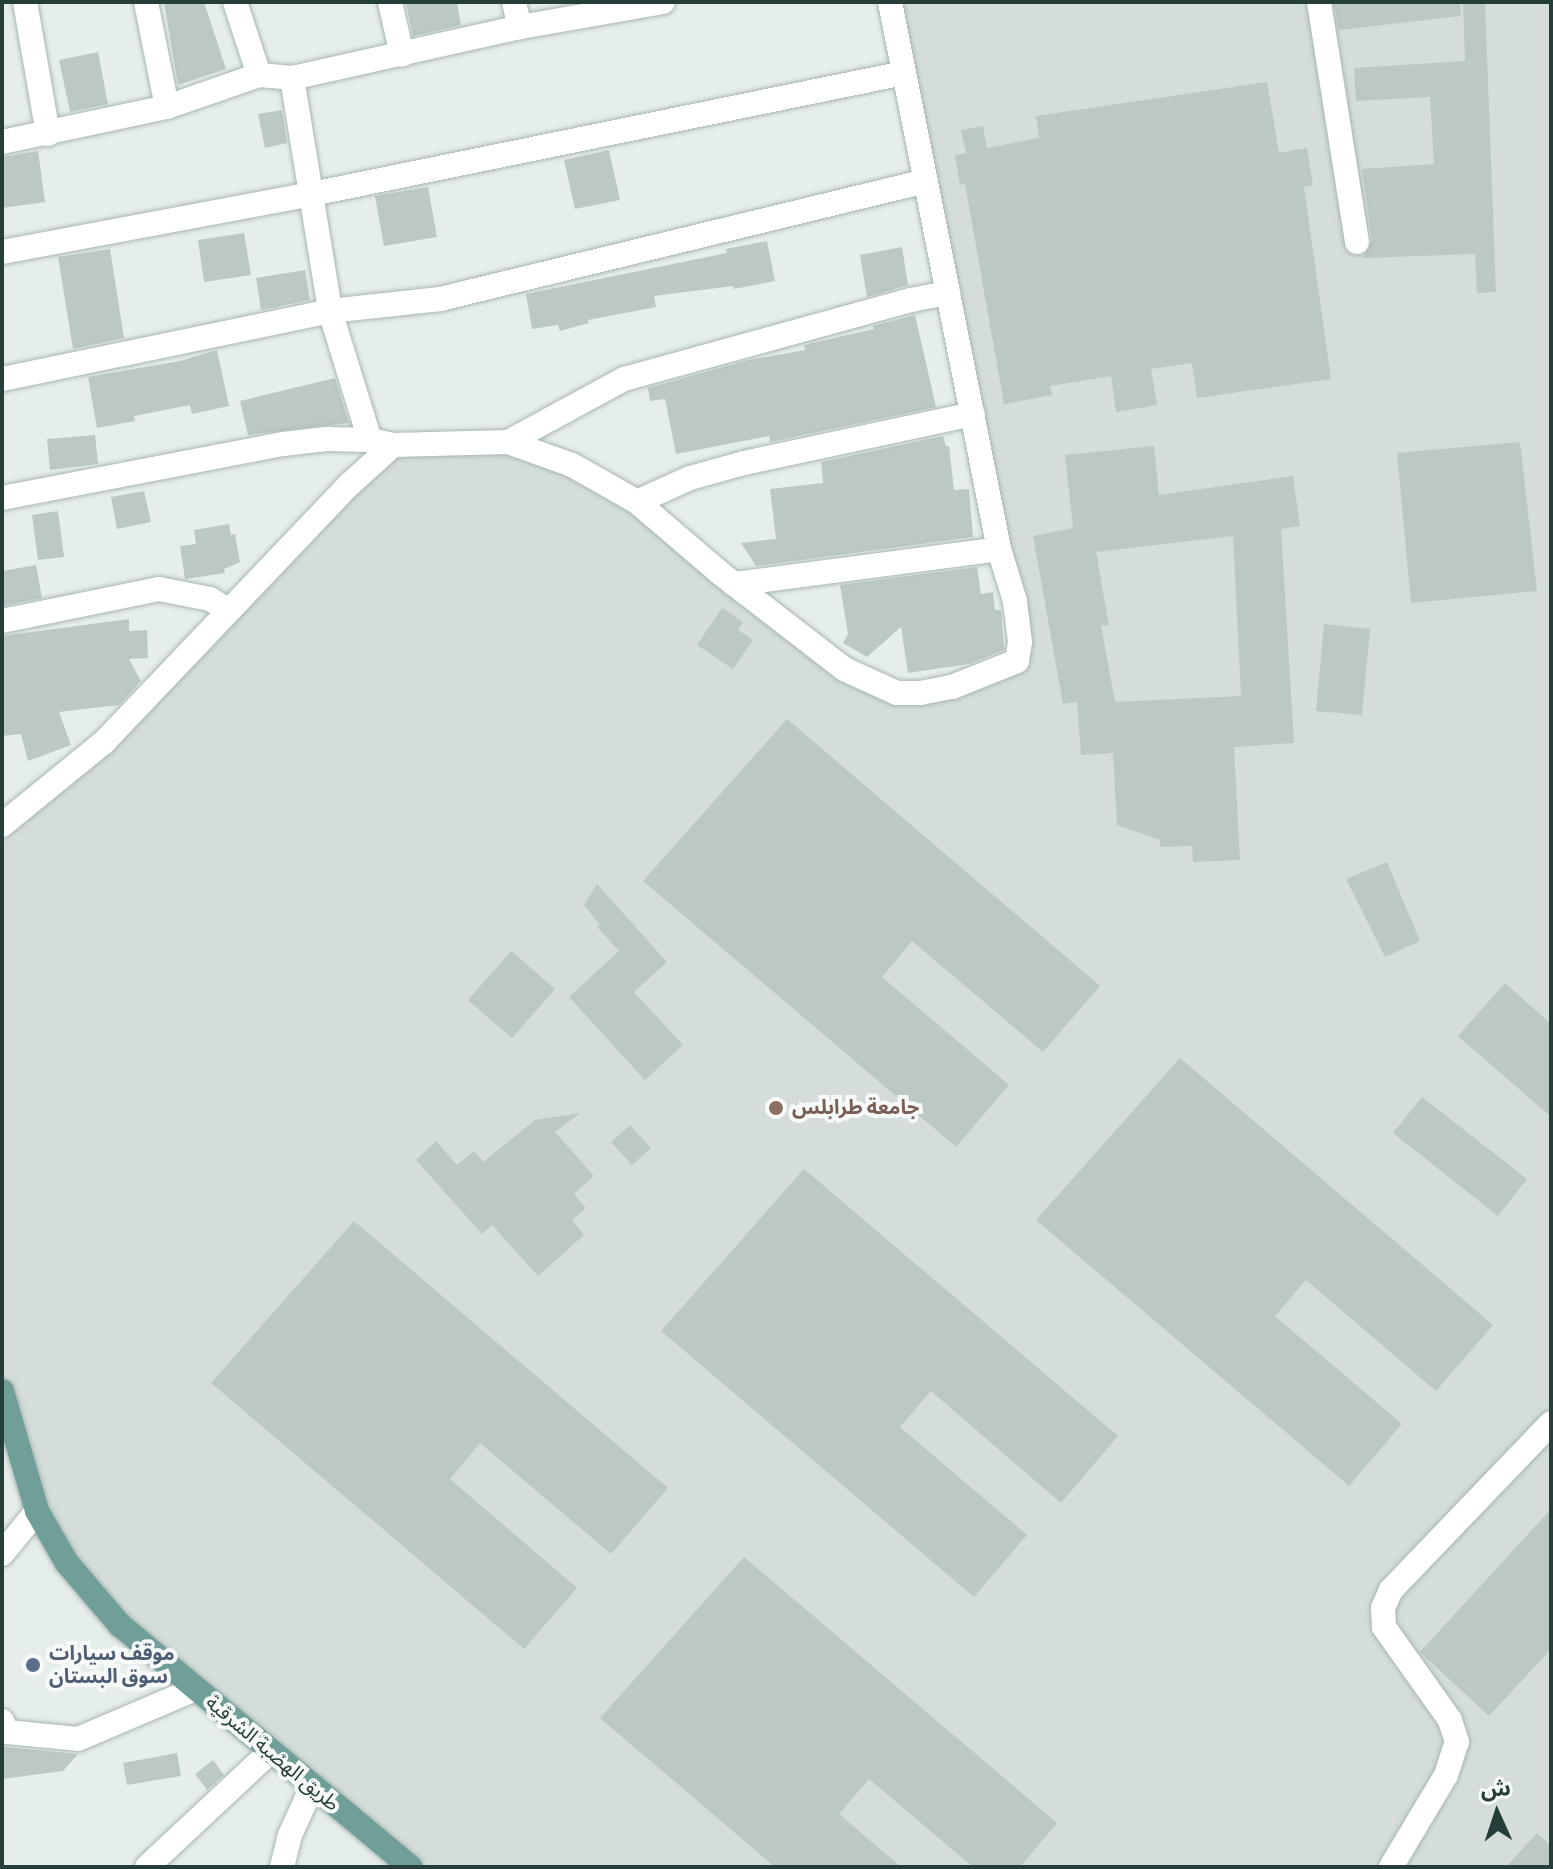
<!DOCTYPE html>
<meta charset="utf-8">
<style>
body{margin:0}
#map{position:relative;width:1553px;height:1869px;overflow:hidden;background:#e6eeeb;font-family:"Source Sans 3","Noto Sans Arabic",sans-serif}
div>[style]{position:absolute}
.built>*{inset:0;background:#d4ddda}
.building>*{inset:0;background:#bcc8c4}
.roads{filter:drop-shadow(0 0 2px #a9b6b2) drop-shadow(0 0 2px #a9b6b2)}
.minor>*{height:24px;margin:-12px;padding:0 12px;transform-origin:12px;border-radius:12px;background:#fff}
.major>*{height:24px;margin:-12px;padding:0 12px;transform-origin:12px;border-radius:12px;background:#6f9f98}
.dots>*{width:22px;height:22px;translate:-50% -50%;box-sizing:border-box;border:4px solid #f7faf9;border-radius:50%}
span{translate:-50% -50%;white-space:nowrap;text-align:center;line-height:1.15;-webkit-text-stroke:8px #f7faf9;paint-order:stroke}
.education-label{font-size:20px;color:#785e54;font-weight:700}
.left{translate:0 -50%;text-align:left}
.service-label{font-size:20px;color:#4e5e75;font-weight:700}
.street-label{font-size:20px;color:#263e3a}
.frame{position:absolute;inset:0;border:4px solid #263e3a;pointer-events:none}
.north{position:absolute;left:1457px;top:1773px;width:80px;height:80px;-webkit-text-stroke:6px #f7faf9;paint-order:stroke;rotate:357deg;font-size:22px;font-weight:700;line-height:32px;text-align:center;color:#263e3a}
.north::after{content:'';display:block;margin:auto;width:28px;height:36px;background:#263e3a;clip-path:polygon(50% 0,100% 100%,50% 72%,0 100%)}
</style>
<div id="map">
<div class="built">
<i style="clip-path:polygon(890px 2px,1551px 2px,1551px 1867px,410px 1867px,67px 1563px,2px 1391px,2px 825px,393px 445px,439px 441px,572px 465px,897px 693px,1017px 661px)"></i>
</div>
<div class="building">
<i style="clip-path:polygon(164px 2px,204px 2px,226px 69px,178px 85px)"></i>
<i style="clip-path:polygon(406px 2px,457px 2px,461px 25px,413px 36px)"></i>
<i style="clip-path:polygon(1334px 2px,1460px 2px,1461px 16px,1339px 30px)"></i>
<i style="clip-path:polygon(1463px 2px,1485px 2px,1496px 292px,1477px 293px,1475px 254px,1363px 258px,1372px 240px,1362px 169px,1434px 164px,1430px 97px,1356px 101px,1354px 68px,1465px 61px)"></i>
<i style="clip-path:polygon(98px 52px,108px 104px,70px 112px,59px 60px)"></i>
<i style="clip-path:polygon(1267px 82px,1279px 153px,1307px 148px,1313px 185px,1304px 187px,1331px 379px,1197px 398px,1192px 363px,1151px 369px,1157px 405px,1116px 412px,1111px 376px,1050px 386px,1052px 395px,1004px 404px,965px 184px,960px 185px,955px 155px,966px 153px,961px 130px,983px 126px,987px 148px,1039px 138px,1036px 116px)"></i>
<i style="clip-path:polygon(282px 110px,287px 143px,265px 148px,258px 114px)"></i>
<i style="clip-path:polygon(609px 150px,620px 200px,575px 209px,564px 160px)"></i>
<i style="clip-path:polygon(38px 151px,45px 202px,2px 208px,2px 157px)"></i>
<i style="clip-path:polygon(428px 187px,437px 237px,384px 246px,375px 196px)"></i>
<i style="clip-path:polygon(244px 233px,251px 275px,204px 282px,198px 240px)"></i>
<i style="clip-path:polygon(767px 241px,775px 281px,734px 289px,733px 286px,654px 296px,656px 307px,588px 320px,589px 323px,560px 331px,558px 325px,532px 329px,526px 294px,727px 253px,726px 249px)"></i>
<i style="clip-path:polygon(902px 247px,908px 285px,867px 297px,860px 255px)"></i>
<i style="clip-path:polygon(110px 249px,124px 338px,73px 349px,58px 257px)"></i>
<i style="clip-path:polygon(305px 270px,310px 300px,261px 310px,256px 278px)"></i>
<i style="clip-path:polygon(915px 315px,936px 407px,770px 442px,769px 436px,676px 454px,665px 399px,650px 401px,648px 388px,749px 360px,805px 350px,804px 345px,874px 329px,873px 326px)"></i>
<i style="clip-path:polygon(217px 350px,229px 406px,192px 414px,190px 405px,134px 416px,135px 421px,97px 428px,88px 377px,180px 361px)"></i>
<i style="clip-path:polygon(335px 378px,349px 423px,248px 435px,240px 401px)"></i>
<i style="clip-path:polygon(95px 435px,98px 464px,50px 470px,47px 439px)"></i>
<i style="clip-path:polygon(943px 436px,946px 446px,949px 446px,954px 490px,969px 489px,973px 537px,756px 566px,741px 543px,776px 539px,770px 489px,823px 483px,821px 462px)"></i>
<i style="clip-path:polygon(1520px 442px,1537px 591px,1411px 603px,1397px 453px)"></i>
<i style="clip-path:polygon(evenodd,1154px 446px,1159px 495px,1293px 476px,1300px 526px,1281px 529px,1294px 743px,1234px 747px,1240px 860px,1193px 862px,1192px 846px,1160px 847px,1160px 840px,1117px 825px,1113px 753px,1081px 755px,1077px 702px,1063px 704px,1033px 536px,1073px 528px,1065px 455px,1154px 446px,1233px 536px,1241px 696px,1115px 702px,1101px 625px,1109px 626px,1096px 552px,1233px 536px)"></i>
<i style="clip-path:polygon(144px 491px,151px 522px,117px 529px,111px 497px)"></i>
<i style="clip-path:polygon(58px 511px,64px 557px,38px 560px,32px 515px)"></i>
<i style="clip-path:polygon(229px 524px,231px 535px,235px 534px,240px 562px,224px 569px,225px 573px,185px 579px,180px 546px,196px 544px,194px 530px)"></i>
<i style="clip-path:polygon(36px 565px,42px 598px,2px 606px,2px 571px)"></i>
<i style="clip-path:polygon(977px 567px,981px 594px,993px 592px,995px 610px,1001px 610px,1004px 650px,969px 664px,908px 673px,901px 627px,867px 657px,843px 643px,848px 634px,840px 585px)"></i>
<i style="clip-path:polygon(722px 608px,743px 622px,738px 630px,753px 640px,733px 669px,697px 645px)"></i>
<i style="clip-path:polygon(129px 619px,129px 631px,147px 630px,148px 658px,129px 659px,141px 681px,119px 705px,59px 712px,71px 745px,28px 761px,21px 734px,2px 736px,2px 636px)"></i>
<i style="clip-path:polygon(1324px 624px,1370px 629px,1362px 715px,1316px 711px)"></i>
<i style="clip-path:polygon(787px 719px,1100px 986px,1043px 1052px,912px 941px,882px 977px,1009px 1085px,956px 1147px,643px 881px)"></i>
<i style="clip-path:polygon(1387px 862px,1420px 941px,1385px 957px,1346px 879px)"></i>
<i style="clip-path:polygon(597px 884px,667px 962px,634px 992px,683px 1045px,645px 1080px,569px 997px,619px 951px,597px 927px,600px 925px,584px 905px)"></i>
<i style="clip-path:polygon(511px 951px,555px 989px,512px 1038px,468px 1000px)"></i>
<i style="clip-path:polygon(1505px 983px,1551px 1024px,1551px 1117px,1458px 1036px)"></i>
<i style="clip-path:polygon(1180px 1058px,1493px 1325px,1436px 1391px,1306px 1280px,1275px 1316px,1402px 1424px,1349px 1486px,1036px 1220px)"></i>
<i style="clip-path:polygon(1422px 1097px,1527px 1179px,1498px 1216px,1393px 1133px)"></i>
<i style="clip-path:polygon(580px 1113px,555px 1132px,594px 1176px,574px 1194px,586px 1208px,572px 1220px,584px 1235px,538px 1276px,492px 1225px,482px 1234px,416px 1160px,436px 1141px,457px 1165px,474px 1151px,483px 1162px,535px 1120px)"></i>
<i style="clip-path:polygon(630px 1125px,651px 1148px,632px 1165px,611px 1142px)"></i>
<i style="clip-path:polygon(804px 1169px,1118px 1436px,1061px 1503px,931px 1391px,900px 1427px,1027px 1535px,974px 1597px,661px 1331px)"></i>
<i style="clip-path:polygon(354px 1221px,668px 1488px,611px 1554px,480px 1443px,450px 1479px,577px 1588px,524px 1649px,211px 1383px)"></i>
<i style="clip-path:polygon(1551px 1509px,1551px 1649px,1489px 1716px,1420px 1652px)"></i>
<i style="clip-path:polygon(744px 1557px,1057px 1823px,1020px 1867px,973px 1867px,869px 1779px,839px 1814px,901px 1867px,775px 1867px,600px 1718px)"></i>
<i style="clip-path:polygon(2px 1747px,5px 1747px,78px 1754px,63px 1771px,2px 1779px)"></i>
<i style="clip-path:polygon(177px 1753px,181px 1776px,127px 1785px,123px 1763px)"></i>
<i style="clip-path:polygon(213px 1760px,224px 1775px,207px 1790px,195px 1774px)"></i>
<i style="clip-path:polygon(1537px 1833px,1551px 1846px,1551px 1867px,1506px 1867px)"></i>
</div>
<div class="roads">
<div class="minor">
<i style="left:25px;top:2px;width:134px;rotate:80.1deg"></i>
<i style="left:146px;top:2px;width:107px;rotate:78.7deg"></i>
<i style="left:235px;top:2px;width:77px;rotate:71.8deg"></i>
<i style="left:390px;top:2px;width:54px;rotate:77.2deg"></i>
<i style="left:514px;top:2px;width:26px;rotate:77deg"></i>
<i style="left:1319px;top:2px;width:243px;rotate:81deg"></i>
<i style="left:292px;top:78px;width:236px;rotate:80.7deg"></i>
<i style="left:330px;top:311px;width:135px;rotate:72.8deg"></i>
<i style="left:2px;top:142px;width:169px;rotate:-12deg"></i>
<i style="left:167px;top:107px;width:97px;rotate:-19.2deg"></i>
<i style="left:259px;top:75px;width:33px;rotate:5deg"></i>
<i style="left:292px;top:78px;width:234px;rotate:-12.6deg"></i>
<i style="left:520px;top:27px;width:145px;rotate:-9.9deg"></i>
<i style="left:2px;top:252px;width:315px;rotate:-10.6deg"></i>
<i style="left:312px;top:194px;width:604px;rotate:-11.55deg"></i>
<i style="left:2px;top:379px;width:335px;rotate:-11.7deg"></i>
<i style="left:330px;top:311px;width:111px;rotate:-6.2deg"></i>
<i style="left:440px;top:299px;width:500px;rotate:-13.65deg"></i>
<i style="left:508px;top:442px;width:132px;rotate:-28.5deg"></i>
<i style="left:624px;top:379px;width:298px;rotate:-15.4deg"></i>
<i style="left:911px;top:300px;width:38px;rotate:-11deg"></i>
<i style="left:2px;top:498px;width:286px;rotate:-10.9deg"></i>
<i style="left:283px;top:444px;width:44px;rotate:-6.5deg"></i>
<i style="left:327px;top:439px;width:43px;rotate:1.3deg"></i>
<i style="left:370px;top:440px;width:24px;rotate:12deg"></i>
<i style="left:637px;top:502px;width:58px;rotate:-24.4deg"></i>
<i style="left:690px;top:478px;width:56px;rotate:-15.5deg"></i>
<i style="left:744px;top:463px;width:234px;rotate:-12.1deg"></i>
<i style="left:734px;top:584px;width:267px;rotate:-7.5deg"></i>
<i style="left:2px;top:621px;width:160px;rotate:-11.5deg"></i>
<i style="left:159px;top:589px;width:52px;rotate:11.1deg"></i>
<i style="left:210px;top:599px;width:22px;rotate:32deg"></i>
<i style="left:2px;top:825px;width:132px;rotate:-39.1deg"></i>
<i style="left:104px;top:742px;width:356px;rotate:-46.4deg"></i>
<i style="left:350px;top:484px;width:58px;rotate:-42.2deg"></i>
<i style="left:393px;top:445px;width:115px;rotate:-1.5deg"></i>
<i style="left:508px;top:442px;width:68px;rotate:19.8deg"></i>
<i style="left:572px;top:465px;width:75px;rotate:29.6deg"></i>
<i style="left:637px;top:502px;width:109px;rotate:40.5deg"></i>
<i style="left:720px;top:573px;width:157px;rotate:37.7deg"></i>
<i style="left:844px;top:669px;width:58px;rotate:24.4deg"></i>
<i style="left:897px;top:693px;width:23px"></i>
<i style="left:920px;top:693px;width:33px;rotate:-11deg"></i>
<i style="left:952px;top:687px;width:70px;rotate:-21.8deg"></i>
<i style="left:1017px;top:661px;width:19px;rotate:-81deg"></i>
<i style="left:1020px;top:642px;width:41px;rotate:-97deg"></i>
<i style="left:1015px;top:601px;width:54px;rotate:-107.1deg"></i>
<i style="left:999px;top:549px;width:558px;rotate:-101.27deg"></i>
<i style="left:2px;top:1554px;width:55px;rotate:-50.9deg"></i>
<i style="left:2px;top:1721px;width:12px;rotate:66deg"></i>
<i style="left:7px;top:1732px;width:71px;rotate:5.6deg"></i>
<i style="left:78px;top:1739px;width:127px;rotate:-23.1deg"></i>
<i style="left:147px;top:1867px;width:168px;rotate:-43.1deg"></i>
<i style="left:282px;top:1867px;width:33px;rotate:-76deg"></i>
<i style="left:290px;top:1835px;width:53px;rotate:-65.4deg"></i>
<i style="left:1391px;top:1867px;width:107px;rotate:-59.1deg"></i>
<i style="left:1446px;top:1775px;width:35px;rotate:-72deg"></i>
<i style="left:1457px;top:1742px;width:23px;rotate:-108deg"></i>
<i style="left:1450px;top:1720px;width:114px;rotate:-125.4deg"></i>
<i style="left:1384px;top:1627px;width:19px;rotate:-93deg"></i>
<i style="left:1383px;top:1608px;width:20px;rotate:-66deg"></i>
<i style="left:1391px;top:1590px;width:231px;rotate:-46.2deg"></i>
</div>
<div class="major">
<i style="left:2px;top:1391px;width:125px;rotate:73.7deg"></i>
<i style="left:37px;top:1511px;width:60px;rotate:60deg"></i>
<i style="left:67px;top:1563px;width:82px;rotate:49.5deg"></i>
<i style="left:120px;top:1625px;width:378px;rotate:39.8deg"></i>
</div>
</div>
<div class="dots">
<i style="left:776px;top:1108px;background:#8d6e63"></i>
<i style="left:33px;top:1665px;background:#5c6f8a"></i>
</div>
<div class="education-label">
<span class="left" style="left:792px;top:1108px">جامعة طرابلس</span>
</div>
<div class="service-label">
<span class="left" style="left:49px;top:1666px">موقف سيارات<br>سوق البستان</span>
</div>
<div class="street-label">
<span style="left:272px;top:1754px;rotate:40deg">طريق الهضبة الشرقية</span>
</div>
<div class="frame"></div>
<div class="north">ش</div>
</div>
